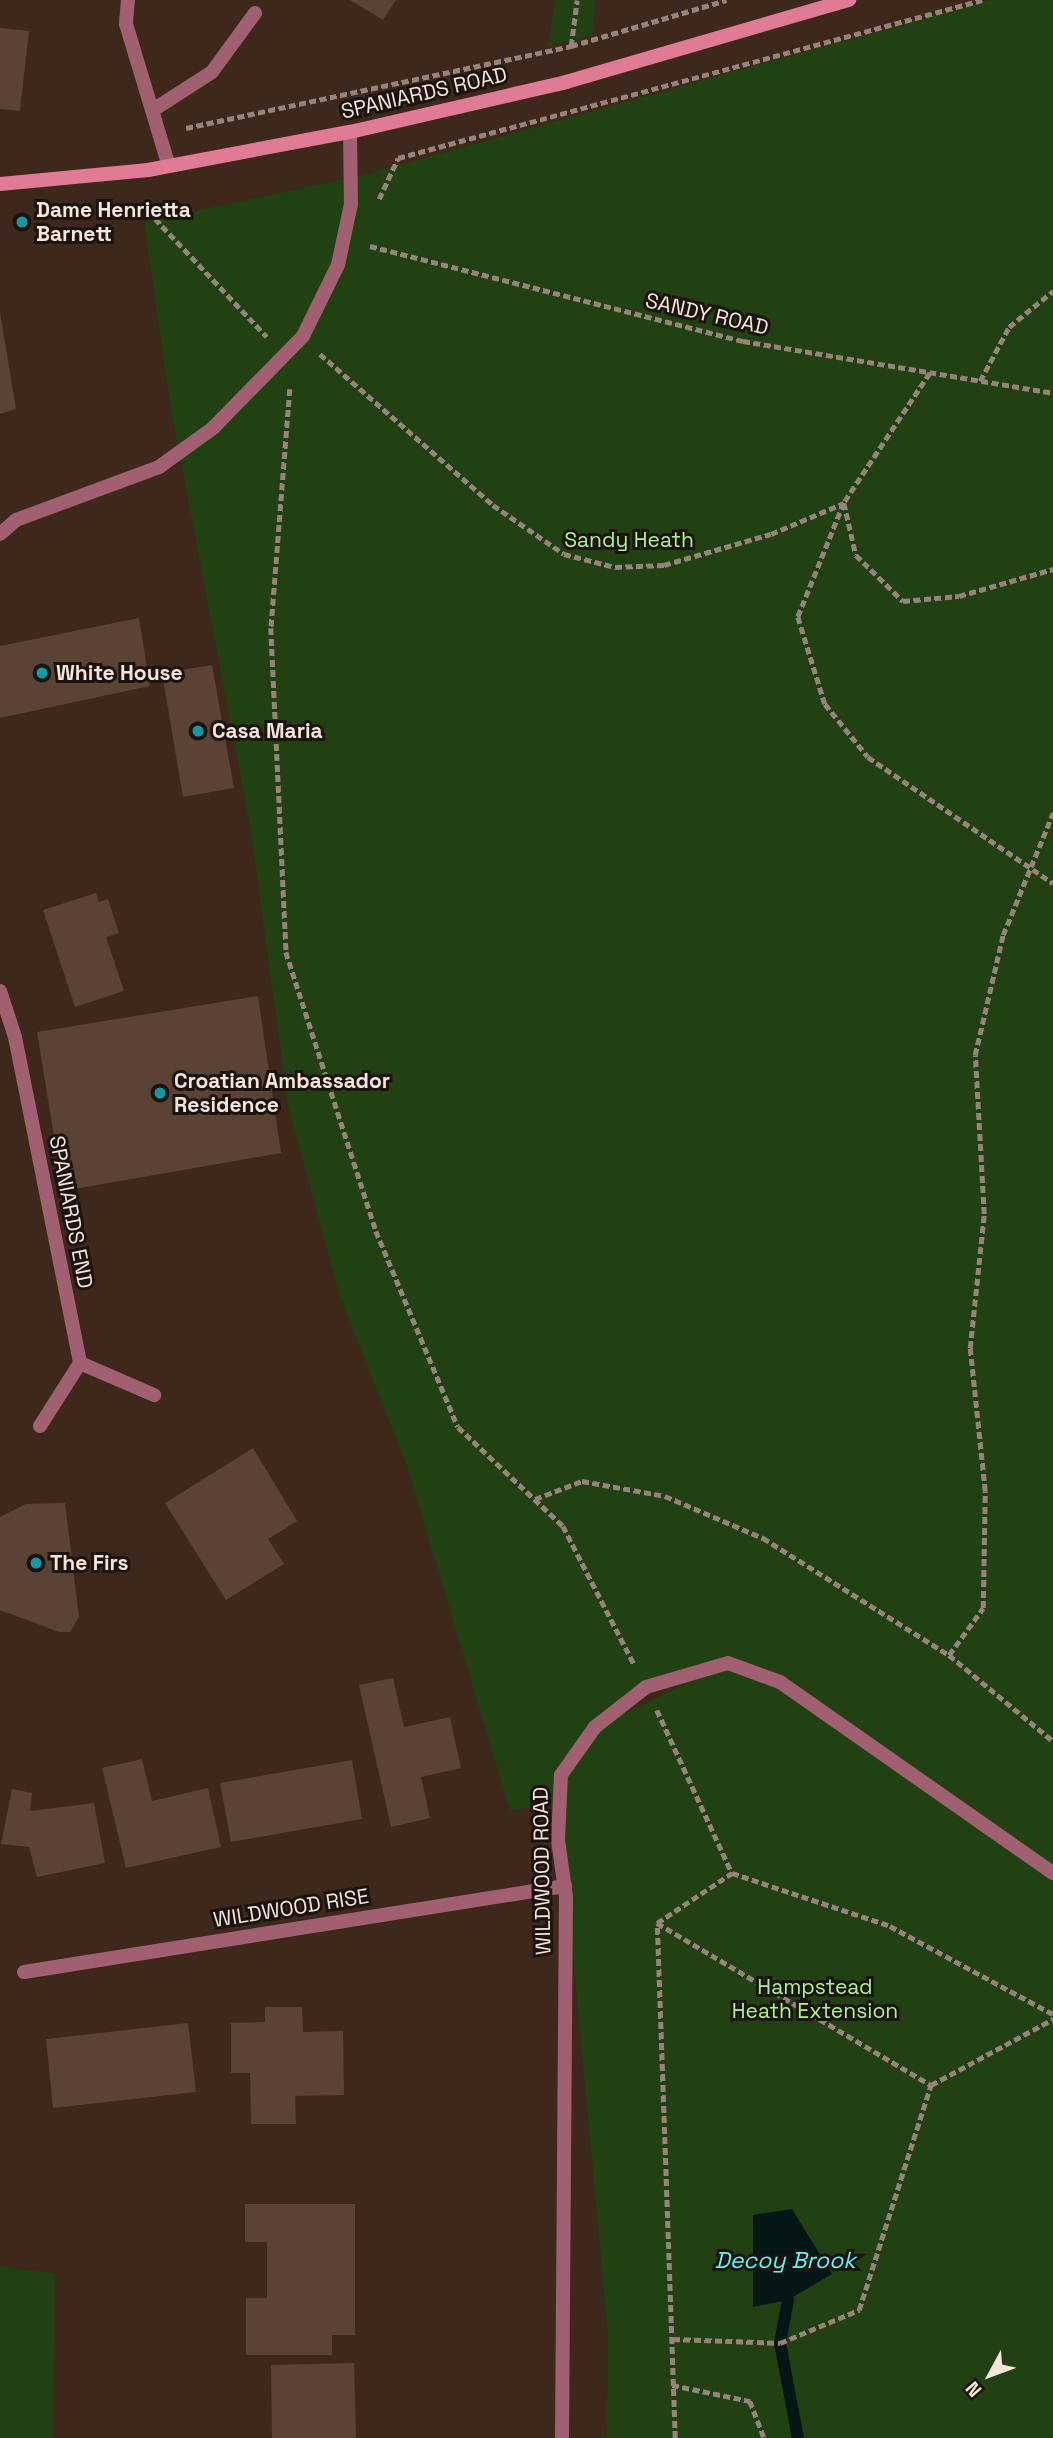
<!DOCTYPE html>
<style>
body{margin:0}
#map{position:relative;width:1053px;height:2438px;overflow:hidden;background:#3e271b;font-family:"Space Grotesk",sans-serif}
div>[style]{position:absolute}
.green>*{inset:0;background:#224112}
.water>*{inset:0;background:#041616}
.stream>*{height:12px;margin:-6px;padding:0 6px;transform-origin:6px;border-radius:6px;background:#041616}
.building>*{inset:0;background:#5a4235}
.path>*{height:4.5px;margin-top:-2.25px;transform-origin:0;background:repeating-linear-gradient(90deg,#978379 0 7px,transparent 0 10.5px)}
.service>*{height:14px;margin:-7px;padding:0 7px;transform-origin:7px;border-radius:7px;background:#a06071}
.minor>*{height:14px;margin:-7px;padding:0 7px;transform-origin:7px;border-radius:7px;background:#a06071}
.tertiary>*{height:14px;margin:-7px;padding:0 7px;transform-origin:7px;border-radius:7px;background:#a06071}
.secondary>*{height:14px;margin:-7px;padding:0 7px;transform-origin:7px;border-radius:7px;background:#e07b97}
.dots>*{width:19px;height:19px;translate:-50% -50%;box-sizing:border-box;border:4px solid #1d130e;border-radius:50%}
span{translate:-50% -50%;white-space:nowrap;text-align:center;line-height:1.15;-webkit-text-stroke:6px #1d130e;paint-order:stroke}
.street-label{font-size:21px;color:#f5e5dd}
.poi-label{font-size:21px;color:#f5e5dd;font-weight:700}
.left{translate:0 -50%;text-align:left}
.park-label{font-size:21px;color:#aaf58a}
.water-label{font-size:23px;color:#5ef5f8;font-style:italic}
.north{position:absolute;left:955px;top:2340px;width:70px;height:70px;-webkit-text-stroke:5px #1d130e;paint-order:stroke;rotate:229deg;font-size:19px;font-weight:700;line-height:28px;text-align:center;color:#f5e5dd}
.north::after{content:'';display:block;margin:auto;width:24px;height:32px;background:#f5e5dd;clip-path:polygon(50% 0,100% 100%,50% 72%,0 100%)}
</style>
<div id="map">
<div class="green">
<i style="clip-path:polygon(555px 0,596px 0,592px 35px,548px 47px)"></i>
<i style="clip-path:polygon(evenodd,991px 0,1053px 0,1053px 2438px,607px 2438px,608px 2335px,559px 1803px,510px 1811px,407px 1466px,340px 1297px,288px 1106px,251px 831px,170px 404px,144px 222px,364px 175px,991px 0,723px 1666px,607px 1722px,646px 1687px,723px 1666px)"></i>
<i style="clip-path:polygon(0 2266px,55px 2274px,53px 2438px,0 2438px)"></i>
</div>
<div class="water">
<i style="clip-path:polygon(792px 2209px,832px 2274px,788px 2300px,753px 2307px,753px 2215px)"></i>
</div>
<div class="stream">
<i style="left:788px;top:2300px;width:44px;rotate:100.5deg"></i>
<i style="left:780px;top:2343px;width:97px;rotate:79.3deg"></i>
</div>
<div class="building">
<i style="clip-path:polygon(350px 0,396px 0,383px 20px)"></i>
<i style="clip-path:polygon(0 28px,29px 31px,20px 111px,0 109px)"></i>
<i style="clip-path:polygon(0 312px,16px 409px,0 414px)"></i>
<i style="clip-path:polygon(139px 618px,150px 686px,0 718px,0 646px)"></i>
<i style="clip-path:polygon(212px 665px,234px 788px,183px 797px,162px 673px)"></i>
<i style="clip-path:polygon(96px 893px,99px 902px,108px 899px,119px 933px,106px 937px,124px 991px,75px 1007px,43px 910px)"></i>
<i style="clip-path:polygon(258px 996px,281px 1153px,63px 1191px,37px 1032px)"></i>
<i style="clip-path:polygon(253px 1448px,297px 1521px,268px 1539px,284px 1564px,226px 1600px,165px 1503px)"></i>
<i style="clip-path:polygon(65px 1503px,79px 1617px,70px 1632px,59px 1632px,0 1610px,0 1517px,26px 1504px)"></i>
<i style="clip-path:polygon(393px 1678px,404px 1727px,450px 1717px,461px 1768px,421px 1777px,430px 1818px,391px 1827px,359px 1685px)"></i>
<i style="clip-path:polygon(142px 1759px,152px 1801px,208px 1788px,221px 1847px,126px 1868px,102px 1768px)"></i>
<i style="clip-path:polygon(352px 1760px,362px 1819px,231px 1842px,220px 1783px)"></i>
<i style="clip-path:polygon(12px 1789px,32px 1793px,30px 1811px,94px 1803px,105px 1863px,37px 1877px,29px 1847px,1px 1844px)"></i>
<i style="clip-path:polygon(265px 2007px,302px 2007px,303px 2032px,343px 2031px,344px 2095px,295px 2096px,296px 2124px,251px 2124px,250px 2073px,231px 2073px,231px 2023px,265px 2022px)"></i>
<i style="clip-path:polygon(188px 2023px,196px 2092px,53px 2108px,46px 2039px)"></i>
<i style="clip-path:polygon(245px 2204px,355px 2204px,355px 2335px,332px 2335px,332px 2355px,246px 2355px,246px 2298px,267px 2298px,267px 2242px,245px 2242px)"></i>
<i style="clip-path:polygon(354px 2363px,356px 2438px,272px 2438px,271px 2365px)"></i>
</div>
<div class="path">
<i style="left:571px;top:46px;width:46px;rotate:-82.6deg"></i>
<i style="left:186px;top:128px;width:394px;rotate:-12deg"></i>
<i style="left:571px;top:46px;width:162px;rotate:-16.5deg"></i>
<i style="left:379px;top:199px;width:45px;rotate:-65.1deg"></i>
<i style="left:398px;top:158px;width:605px;rotate:-15.14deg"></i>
<i style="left:148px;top:211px;width:173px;rotate:46.6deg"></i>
<i style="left:370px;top:246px;width:385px;rotate:14.3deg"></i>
<i style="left:743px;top:341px;width:314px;rotate:9.5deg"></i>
<i style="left:320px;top:354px;width:230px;rotate:41.1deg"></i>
<i style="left:493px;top:505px;width:86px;rotate:34.6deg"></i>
<i style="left:564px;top:554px;width:53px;rotate:14.3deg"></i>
<i style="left:615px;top:567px;width:49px;rotate:-2.3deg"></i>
<i style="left:664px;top:565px;width:111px;rotate:-16.2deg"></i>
<i style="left:771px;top:534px;width:79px;rotate:-23deg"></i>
<i style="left:930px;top:373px;width:156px;rotate:123.5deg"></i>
<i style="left:844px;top:503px;width:53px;rotate:77deg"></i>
<i style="left:856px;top:555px;width:66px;rotate:44.4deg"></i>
<i style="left:903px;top:601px;width:56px;rotate:-5.1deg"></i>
<i style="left:959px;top:596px;width:98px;rotate:-16deg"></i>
<i style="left:980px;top:381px;width:61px;rotate:-61.8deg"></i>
<i style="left:1009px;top:327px;width:57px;rotate:-39.3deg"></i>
<i style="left:290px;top:389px;width:240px;rotate:94.5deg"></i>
<i style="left:271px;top:628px;width:324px;rotate:87.3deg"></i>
<i style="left:286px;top:952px;width:293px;rotate:72.1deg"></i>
<i style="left:376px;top:1231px;width:212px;rotate:67.3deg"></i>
<i style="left:458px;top:1427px;width:144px;rotate:43.3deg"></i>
<i style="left:563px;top:1526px;width:155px;rotate:62.8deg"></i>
<i style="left:844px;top:503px;width:123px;rotate:112deg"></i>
<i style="left:798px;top:617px;width:91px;rotate:72.8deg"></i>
<i style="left:825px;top:704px;width:68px;rotate:50.9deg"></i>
<i style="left:868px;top:757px;width:224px;rotate:34.3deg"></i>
<i style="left:535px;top:1499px;width:50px;rotate:-21deg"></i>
<i style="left:582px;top:1481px;width:84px;rotate:10.2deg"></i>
<i style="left:665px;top:1496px;width:107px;rotate:23.2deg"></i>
<i style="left:763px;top:1538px;width:220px;rotate:32.2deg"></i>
<i style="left:949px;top:1655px;width:135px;rotate:39.6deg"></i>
<i style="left:949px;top:1655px;width:58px;rotate:-54.1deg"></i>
<i style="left:983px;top:1608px;width:117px;rotate:-89deg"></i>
<i style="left:985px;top:1491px;width:144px;rotate:-96deg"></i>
<i style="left:970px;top:1348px;width:135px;rotate:-84deg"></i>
<i style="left:984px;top:1214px;width:159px;rotate:-93.2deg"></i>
<i style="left:975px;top:1055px;width:123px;rotate:-76.9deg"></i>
<i style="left:1003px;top:935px;width:132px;rotate:-67.7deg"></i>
<i style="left:657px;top:1710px;width:179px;rotate:65.3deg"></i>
<i style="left:657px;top:1923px;width:318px;rotate:30.6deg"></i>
<i style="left:931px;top:2085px;width:139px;rotate:-28.4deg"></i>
<i style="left:673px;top:2339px;width:107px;rotate:2.1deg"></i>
<i style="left:780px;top:2343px;width:86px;rotate:-22.7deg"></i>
<i style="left:859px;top:2310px;width:236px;rotate:-72.3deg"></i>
<i style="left:672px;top:2385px;width:80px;rotate:11.6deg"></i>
<i style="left:750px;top:2401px;width:40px;rotate:69deg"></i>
<i style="left:675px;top:2438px;width:515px;rotate:-92deg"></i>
<i style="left:657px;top:1923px;width:90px;rotate:-33.7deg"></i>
<i style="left:732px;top:1873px;width:167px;rotate:18.5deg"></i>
<i style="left:890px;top:1926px;width:185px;rotate:28.4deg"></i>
</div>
<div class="service">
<i style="left:128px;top:0;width:24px;rotate:95deg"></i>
<i style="left:126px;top:24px;width:148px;rotate:73.2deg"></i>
<i style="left:153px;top:110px;width:70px;rotate:-32.8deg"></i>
<i style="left:212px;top:72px;width:73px;rotate:-53.9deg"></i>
</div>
<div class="minor">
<i style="left:0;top:534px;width:21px;rotate:-41deg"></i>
<i style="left:16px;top:520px;width:153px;rotate:-20.3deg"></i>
<i style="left:159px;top:467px;width:67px;rotate:-35.8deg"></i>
<i style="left:213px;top:428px;width:129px;rotate:-45.6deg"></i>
<i style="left:303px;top:336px;width:79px;rotate:-63.8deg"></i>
<i style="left:338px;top:265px;width:62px;rotate:-78deg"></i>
<i style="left:351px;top:204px;width:72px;rotate:-90.8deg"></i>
<i style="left:0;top:991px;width:48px;rotate:71.9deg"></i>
<i style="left:15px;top:1037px;width:332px;rotate:78.7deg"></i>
<i style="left:80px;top:1363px;width:81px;rotate:23.4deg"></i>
<i style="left:40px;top:1426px;width:75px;rotate:-57.6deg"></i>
<i style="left:24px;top:1972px;width:548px;rotate:-9.03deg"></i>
</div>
<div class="tertiary">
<i style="left:562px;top:2438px;width:541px;rotate:-89.58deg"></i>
<i style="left:566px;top:1897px;width:58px;rotate:-98deg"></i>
<i style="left:558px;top:1840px;width:65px;rotate:-87.4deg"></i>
<i style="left:561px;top:1775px;width:59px;rotate:-54.7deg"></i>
<i style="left:595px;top:1727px;width:65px;rotate:-38.1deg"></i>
<i style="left:646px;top:1687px;width:85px;rotate:-16.3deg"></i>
<i style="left:728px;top:1663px;width:55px;rotate:20.1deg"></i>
<i style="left:780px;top:1682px;width:333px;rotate:35deg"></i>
</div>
<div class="secondary">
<i style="left:0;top:184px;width:149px;rotate:-5.4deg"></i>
<i style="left:148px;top:170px;width:206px;rotate:-10.7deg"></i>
<i style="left:350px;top:132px;width:222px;rotate:-13deg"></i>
<i style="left:566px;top:82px;width:295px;rotate:-16.2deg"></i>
</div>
<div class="dots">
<i style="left:22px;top:222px;background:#0f9aa8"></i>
<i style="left:42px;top:673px;background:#0f9aa8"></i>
<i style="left:198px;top:731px;background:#0f9aa8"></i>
<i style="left:160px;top:1093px;background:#0f9aa8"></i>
<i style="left:36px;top:1563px;background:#0f9aa8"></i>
</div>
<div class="street-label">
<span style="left:424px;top:93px;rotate:-13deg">SPANIARDS ROAD</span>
<span style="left:707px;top:314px;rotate:13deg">SANDY ROAD</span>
<span style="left:71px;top:1212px;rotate:79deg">SPANIARDS END</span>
<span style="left:542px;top:1871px;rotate:-91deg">WILDWOOD ROAD</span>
<span style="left:291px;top:1908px;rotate:-9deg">WILDWOOD RISE</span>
</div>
<div class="poi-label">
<span class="left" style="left:36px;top:222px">Dame Henrietta<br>Barnett</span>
<span class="left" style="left:56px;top:673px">White House</span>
<span class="left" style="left:212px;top:731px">Casa Maria</span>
<span class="left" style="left:174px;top:1093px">Croatian Ambassador<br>Residence</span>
<span class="left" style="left:50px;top:1563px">The Firs</span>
</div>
<div class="park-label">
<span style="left:629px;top:540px">Sandy Heath</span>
<span style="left:815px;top:1999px">Hampstead<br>Heath Extension</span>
</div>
<div class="water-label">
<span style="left:785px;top:2260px">Decoy Brook</span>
</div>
<div class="north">N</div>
</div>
